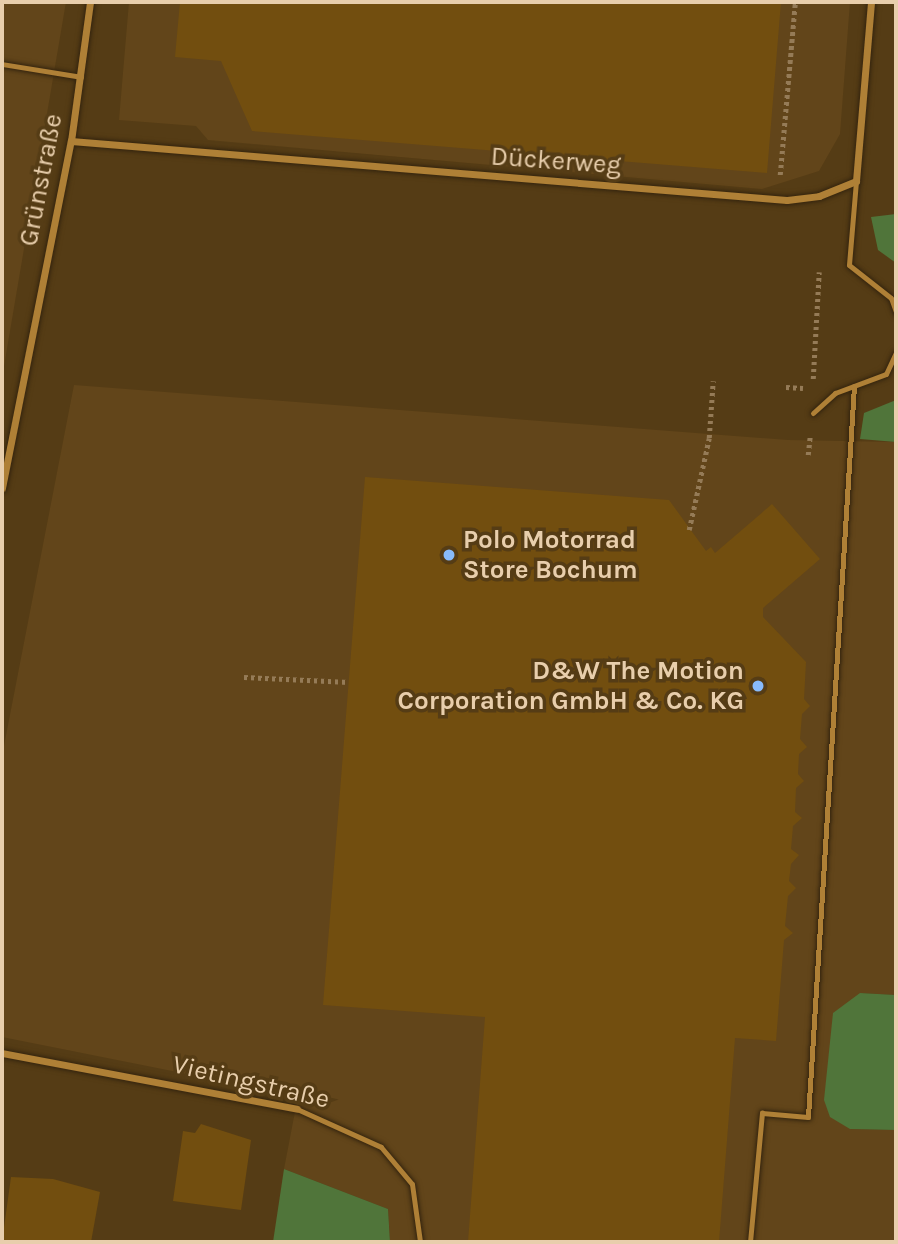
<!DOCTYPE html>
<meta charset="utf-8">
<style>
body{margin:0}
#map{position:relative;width:898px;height:1244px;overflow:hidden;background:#553c15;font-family:Karla,sans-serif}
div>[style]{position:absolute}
.built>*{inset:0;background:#62451a}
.green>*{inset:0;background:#50753a}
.building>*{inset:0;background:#724e0f}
.path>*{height:4.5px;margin-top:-2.25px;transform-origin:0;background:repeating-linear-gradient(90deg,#957b57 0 3.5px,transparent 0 7px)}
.roads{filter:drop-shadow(0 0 2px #34240e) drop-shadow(0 0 2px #34240e)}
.service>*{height:5px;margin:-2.5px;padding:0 2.5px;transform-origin:2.5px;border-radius:2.5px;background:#af8036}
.minor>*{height:7px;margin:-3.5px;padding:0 3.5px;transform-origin:3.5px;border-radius:3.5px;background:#af8036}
.dots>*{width:19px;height:19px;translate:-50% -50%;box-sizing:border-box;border:4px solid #553c15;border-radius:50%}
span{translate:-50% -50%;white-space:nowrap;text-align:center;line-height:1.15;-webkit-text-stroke:7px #553c15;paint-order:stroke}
.street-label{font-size:26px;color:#e8ceac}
.poi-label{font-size:26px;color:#e8ceac;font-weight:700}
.left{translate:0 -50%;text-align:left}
.right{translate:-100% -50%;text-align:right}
.frame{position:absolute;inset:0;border:4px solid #e8ceac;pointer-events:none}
</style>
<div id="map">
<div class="built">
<i style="clip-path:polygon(2px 2px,66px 2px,2px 378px)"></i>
<i style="clip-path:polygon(129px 2px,850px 2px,840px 134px,819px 171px,762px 189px,208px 140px,196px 126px,119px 120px)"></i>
<i style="clip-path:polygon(74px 385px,788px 440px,896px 442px,896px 995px,860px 993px,850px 1129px,896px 1130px,896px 1242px,390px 1242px,388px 1209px,284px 1169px,298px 1096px,2px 1037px,2px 756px)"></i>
</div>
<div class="green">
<i style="clip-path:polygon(896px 214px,896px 263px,878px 250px,871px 217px)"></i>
<i style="clip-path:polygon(896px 400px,896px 442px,860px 439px,864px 413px)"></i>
<i style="clip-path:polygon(860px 993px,896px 995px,896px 1130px,850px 1129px,830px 1117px,824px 1100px,833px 1013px)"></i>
<i style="clip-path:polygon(284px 1169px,388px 1209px,390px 1242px,273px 1242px)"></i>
</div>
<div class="building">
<i style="clip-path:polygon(180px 2px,781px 2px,767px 173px,252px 131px,221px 61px,175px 57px)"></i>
<i style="clip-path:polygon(365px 477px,669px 500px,706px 551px,711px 547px,715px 553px,772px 504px,820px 559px,763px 608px,763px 617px,806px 662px,804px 699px,810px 706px,802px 714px,800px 739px,807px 747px,799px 754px,798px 774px,804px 781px,796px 788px,795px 812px,802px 818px,793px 826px,791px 849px,799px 855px,791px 864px,789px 881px,796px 888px,788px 896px,785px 926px,793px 933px,784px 940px,776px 1041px,735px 1038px,719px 1242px,468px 1242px,485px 1017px,323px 1005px)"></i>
<i style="clip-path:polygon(201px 1124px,251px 1140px,241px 1210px,173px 1201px,183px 1131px,195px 1133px)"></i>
<i style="clip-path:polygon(11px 1177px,53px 1179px,100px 1192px,91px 1242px,2px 1242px)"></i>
</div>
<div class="path">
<i style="left:780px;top:175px;width:174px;rotate:-85deg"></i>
<i style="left:813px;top:379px;width:107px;rotate:-86.8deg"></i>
<i style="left:786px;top:387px;width:17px;rotate:3deg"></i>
<i style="left:808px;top:455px;width:18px;rotate:-84deg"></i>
<i style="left:689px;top:530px;width:94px;rotate:-77.7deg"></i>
<i style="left:709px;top:438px;width:57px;rotate:-86deg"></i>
<i style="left:244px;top:677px;width:105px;rotate:2.7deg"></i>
</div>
<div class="roads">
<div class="service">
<i style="left:2px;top:64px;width:80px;rotate:9.3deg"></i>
<i style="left:856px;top:181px;width:84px;rotate:94.8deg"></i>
<i style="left:849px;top:265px;width:53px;rotate:38.2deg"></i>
<i style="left:891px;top:298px;width:15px;rotate:70deg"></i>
<i style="left:813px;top:413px;width:30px;rotate:-42deg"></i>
<i style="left:835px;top:393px;width:54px;rotate:-20.4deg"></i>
<i style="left:886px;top:374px;width:23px;rotate:-65deg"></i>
<i style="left:297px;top:1109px;width:92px;rotate:24.3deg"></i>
<i style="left:381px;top:1147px;width:48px;rotate:50deg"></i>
<i style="left:412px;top:1184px;width:59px;rotate:82.1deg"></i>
<i style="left:750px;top:1242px;width:130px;rotate:-84.7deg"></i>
<i style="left:762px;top:1113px;width:46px;rotate:5deg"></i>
<i style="left:808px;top:1117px;width:732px;rotate:-86.4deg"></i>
</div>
<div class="minor">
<i style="left:71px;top:141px;width:718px;rotate:4.71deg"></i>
<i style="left:787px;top:200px;width:32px;rotate:-7deg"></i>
<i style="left:819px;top:196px;width:40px;rotate:-22deg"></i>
<i style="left:856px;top:181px;width:180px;rotate:-85.2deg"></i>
<i style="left:2px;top:488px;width:354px;rotate:-78.8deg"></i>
<i style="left:71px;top:141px;width:140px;rotate:-82.2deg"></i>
<i style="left:2px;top:1053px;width:300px;rotate:10.7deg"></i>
</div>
</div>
<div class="dots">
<i style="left:449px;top:555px;background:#88bbfc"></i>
<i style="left:758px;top:686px;background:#88bbfc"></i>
</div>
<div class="street-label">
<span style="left:556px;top:161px;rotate:4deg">Dückerweg</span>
<span style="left:41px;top:180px;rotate:-79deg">Grünstraße</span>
<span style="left:251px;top:1082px;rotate:13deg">Vietingstraße</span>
</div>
<div class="poi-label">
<span class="left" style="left:463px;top:555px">Polo Motorrad<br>Store Bochum</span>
<span class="right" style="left:744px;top:686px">D&amp;W The Motion<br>Corporation GmbH &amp; Co. KG</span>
</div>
<div class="frame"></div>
</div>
